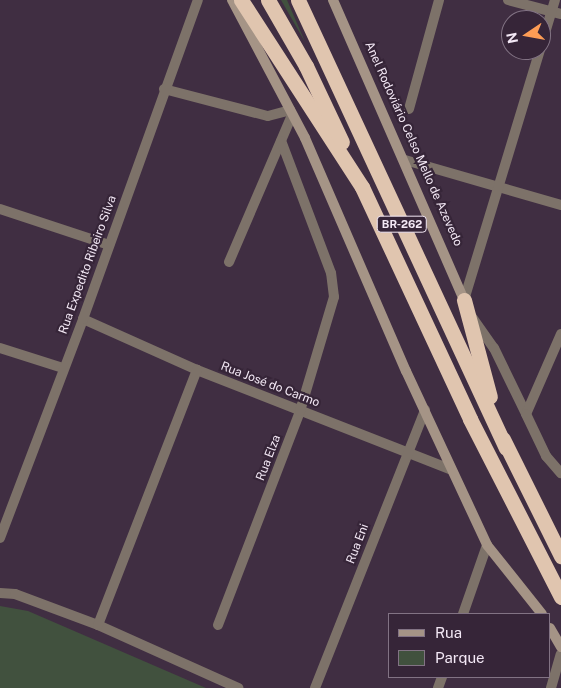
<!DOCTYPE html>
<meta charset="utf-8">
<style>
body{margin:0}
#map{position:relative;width:561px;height:688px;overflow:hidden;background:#402e42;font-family:"Public Sans",sans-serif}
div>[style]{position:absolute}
.green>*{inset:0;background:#41513e}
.minor>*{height:10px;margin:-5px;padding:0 5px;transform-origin:5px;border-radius:5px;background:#7d7269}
.secondary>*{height:10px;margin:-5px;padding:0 5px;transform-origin:5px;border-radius:5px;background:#a59486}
.motorway>*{height:15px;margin:-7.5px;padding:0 7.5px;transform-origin:7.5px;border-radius:7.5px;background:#e0c5af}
span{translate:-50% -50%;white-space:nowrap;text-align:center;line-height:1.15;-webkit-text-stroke:4.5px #362538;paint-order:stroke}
.shield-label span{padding:1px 4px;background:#362538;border:1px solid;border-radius:4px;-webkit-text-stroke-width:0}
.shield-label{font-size:11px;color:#f3e8f5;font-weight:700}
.street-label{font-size:12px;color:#f3e8f5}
.legend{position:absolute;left:388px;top:613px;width:162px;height:65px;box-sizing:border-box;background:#362538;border:1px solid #827384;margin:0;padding:6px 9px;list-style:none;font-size:15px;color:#f3e8f5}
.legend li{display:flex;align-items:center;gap:10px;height:25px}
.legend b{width:25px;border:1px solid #827384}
.north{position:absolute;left:501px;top:10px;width:50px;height:50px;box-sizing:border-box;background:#362538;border:1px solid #827384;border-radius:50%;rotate:258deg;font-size:14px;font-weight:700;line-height:20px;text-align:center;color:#f3e8f5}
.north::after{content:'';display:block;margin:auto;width:18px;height:22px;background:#fd9c55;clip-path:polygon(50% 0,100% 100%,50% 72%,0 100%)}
</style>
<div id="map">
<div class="green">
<i style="clip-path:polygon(281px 0,287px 0,305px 42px)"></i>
<i style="clip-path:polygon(0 606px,28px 611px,206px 688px,0 688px)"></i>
</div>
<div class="minor">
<i style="left:508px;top:0;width:55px;rotate:14.8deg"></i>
<i style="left:541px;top:46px;width:48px;rotate:-73.1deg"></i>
<i style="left:164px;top:89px;width:107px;rotate:14.6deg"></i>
<i style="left:268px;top:116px;width:23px;rotate:-15deg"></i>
<i style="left:409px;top:109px;width:113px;rotate:-74.6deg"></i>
<i style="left:405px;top:160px;width:162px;rotate:16.1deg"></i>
<i style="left:0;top:209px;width:115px;rotate:18.3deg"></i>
<i style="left:229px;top:262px;width:160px;rotate:-66.8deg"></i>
<i style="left:464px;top:300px;width:261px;rotate:-73.1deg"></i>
<i style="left:472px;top:317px;width:38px;rotate:55deg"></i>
<i style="left:494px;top:348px;width:73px;rotate:64.1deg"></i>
<i style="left:83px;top:319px;width:125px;rotate:24.1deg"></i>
<i style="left:197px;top:370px;width:272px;rotate:21.4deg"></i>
<i style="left:561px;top:334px;width:87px;rotate:113.6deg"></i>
<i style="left:526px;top:414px;width:47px;rotate:64.5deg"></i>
<i style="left:546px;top:456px;width:23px;rotate:49deg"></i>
<i style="left:0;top:348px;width:66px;rotate:17.6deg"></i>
<i style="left:0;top:538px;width:234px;rotate:-69.2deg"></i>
<i style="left:83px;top:319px;width:339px;rotate:-70.2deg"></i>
<i style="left:0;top:593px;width:15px;rotate:4deg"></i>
<i style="left:15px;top:594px;width:89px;rotate:20.5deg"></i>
<i style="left:98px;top:625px;width:154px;rotate:24.2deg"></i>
<i style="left:463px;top:614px;width:73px;rotate:-70.8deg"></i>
<i style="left:98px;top:625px;width:274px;rotate:-68.8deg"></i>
<i style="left:218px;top:625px;width:229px;rotate:-69deg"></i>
<i style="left:300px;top:411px;width:119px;rotate:-73.4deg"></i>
<i style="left:334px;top:297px;width:24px;rotate:-97deg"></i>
<i style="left:331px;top:273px;width:141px;rotate:-110.7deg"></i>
<i style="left:315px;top:688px;width:299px;rotate:-68.4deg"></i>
<i style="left:438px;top:688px;width:12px;rotate:-70deg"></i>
<i style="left:551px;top:688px;width:35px;rotate:-74deg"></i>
</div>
<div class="secondary">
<i style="left:232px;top:0;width:156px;rotate:62.1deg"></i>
<i style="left:305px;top:138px;width:254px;rotate:66.6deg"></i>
<i style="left:406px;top:371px;width:192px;rotate:65deg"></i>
<i style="left:487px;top:545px;width:88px;rotate:51.4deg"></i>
<i style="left:333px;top:0;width:327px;rotate:66.4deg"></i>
<i style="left:550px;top:628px;width:22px;rotate:60deg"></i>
</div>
<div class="motorway">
<i style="left:241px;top:0;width:223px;rotate:57.1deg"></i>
<i style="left:362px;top:187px;width:256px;rotate:65deg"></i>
<i style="left:470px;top:419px;width:200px;rotate:62.9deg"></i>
<i style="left:268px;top:0;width:76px;rotate:60.1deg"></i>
<i style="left:306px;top:66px;width:84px;rotate:64.7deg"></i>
<i style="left:298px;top:0;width:494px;rotate:65.1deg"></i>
<i style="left:464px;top:300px;width:100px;rotate:75deg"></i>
<i style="left:503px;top:439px;width:131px;rotate:63.6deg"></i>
</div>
<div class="shield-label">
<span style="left:402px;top:224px">BR-262</span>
</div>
<div class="street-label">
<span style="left:413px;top:144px;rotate:66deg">Anel Rodoviário Celso Mello de Azevedo</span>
<span style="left:88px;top:265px;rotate:-70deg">Rua Expedito Ribeiro Silva</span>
<span style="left:270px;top:385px;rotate:21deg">Rua José do Carmo</span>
<span style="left:269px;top:458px;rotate:-69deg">Rua Elza</span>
<span style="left:358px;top:544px;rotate:-69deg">Rua Eni</span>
</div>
<ul class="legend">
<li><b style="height:6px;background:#a59486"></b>Rua</li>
<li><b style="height:14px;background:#41513e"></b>Parque</li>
</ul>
<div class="north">N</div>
</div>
